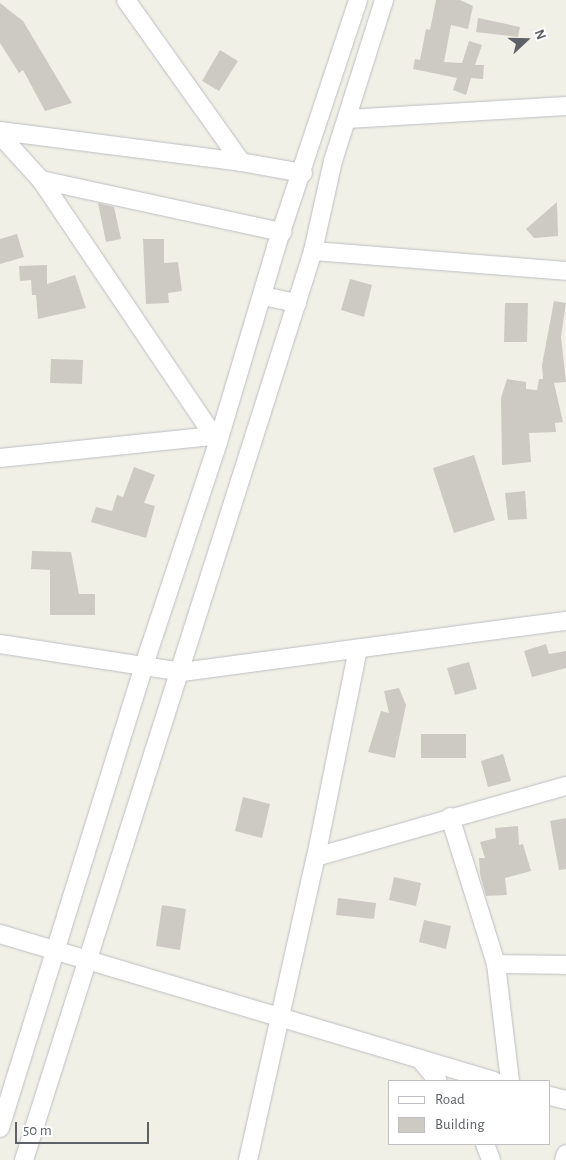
<!DOCTYPE html>
<style>
body{margin:0}
#map{position:relative;width:566px;height:1160px;overflow:hidden;background:#f1f0e6;font-family:"Alegreya Sans",sans-serif}
div>[style]{position:absolute}
.building>*{inset:0;background:#cccac3}
.roads{filter:drop-shadow(0 0 1px #bbbec3) drop-shadow(0 0 1px #bbbec3)}
.minor>*{height:18px;margin:-9px;padding:0 9px;transform-origin:9px;border-radius:9px;background:#fff}
span{translate:-50% -50%;white-space:nowrap;text-align:center;line-height:1.15;-webkit-text-stroke:5px #fff;paint-order:stroke}
.legend{position:absolute;left:388px;top:1080px;width:162px;height:65px;box-sizing:border-box;background:#fff;border:1px solid #bfc0c3;margin:0;padding:6px 9px;list-style:none;font-size:15px;color:#5e6268}
.legend li{display:flex;align-items:center;gap:10px;height:25px}
.legend b{width:25px;border:1px solid #bfc0c3}
.north{position:absolute;left:501px;top:15px;width:50px;height:50px;-webkit-text-stroke:4px #fff;paint-order:stroke;rotate:69deg;font-size:14px;font-weight:700;line-height:20px;text-align:center;color:#5e6268}
.north::after{content:'';display:block;margin:auto;width:18px;height:22px;background:#5e6268;clip-path:polygon(50% 0,100% 100%,50% 72%,0 100%)}
.scale{position:absolute;left:15px;top:1122px;width:134px;height:22px;box-sizing:border-box;border:2px solid #5e6268;border-top:0;padding-left:6px;font-size:15px;line-height:18px;white-space:nowrap;color:#5e6268;-webkit-text-stroke:4px #fff;paint-order:stroke}
</style>
<div id="map">
<div class="building">
<i style="clip-path:polygon(436px 0,460px 0,473px 6px,468px 29px,451px 25px,444px 62px,462px 63px,469px 41px,482px 45px,475px 65px,484px 65px,483px 79px,471px 78px,466px 95px,453px 90px,457px 78px,413px 69px,415px 59px,420px 60px,426px 29px,430px 30px)"></i>
<i style="clip-path:polygon(0 3px,23px 21px,72px 103px,45px 111px,23px 70px,19px 73px,0 43px)"></i>
<i style="clip-path:polygon(478px 18px,520px 27px,518px 37px,476px 32px)"></i>
<i style="clip-path:polygon(220px 50px,238px 61px,219px 91px,202px 81px)"></i>
<i style="clip-path:polygon(557px 202px,558px 236px,534px 238px,526px 229px)"></i>
<i style="clip-path:polygon(98px 203px,114px 207px,121px 239px,106px 242px)"></i>
<i style="clip-path:polygon(17px 234px,24px 257px,0 264px,0 239px)"></i>
<i style="clip-path:polygon(143px 239px,164px 239px,164px 263px,178px 262px,182px 291px,168px 293px,169px 303px,146px 304px)"></i>
<i style="clip-path:polygon(47px 265px,47px 284px,75px 275px,86px 308px,38px 319px,36px 295px,32px 295px,31px 280px,20px 281px,19px 266px)"></i>
<i style="clip-path:polygon(350px 279px,372px 285px,364px 317px,341px 310px)"></i>
<i style="clip-path:polygon(554px 301px,566px 303px,561px 337px,566px 382px,554px 383px,563px 422px,555px 423px,556px 432px,529px 433px,531px 462px,502px 465px,501px 398px,507px 379px,526px 382px,526px 389px,537px 390px,539px 379px,543px 379px,542px 365px)"></i>
<i style="clip-path:polygon(505px 303px,528px 303px,527px 342px,504px 342px)"></i>
<i style="clip-path:polygon(51px 359px,83px 360px,82px 384px,50px 383px)"></i>
<i style="clip-path:polygon(474px 455px,495px 520px,454px 533px,433px 468px)"></i>
<i style="clip-path:polygon(134px 467px,155px 475px,144px 503px,155px 506px,146px 538px,91px 522px,96px 507px,112px 511px,117px 495px,123px 497px)"></i>
<i style="clip-path:polygon(525px 491px,527px 519px,508px 520px,505px 493px)"></i>
<i style="clip-path:polygon(32px 551px,71px 552px,79px 594px,95px 594px,95px 615px,50px 615px,50px 570px,31px 569px)"></i>
<i style="clip-path:polygon(546px 644px,549px 654px,566px 651px,566px 668px,532px 677px,524px 651px)"></i>
<i style="clip-path:polygon(469px 662px,477px 689px,455px 695px,447px 668px)"></i>
<i style="clip-path:polygon(399px 688px,406px 705px,395px 758px,368px 752px,381px 711px,389px 713px,384px 691px)"></i>
<i style="clip-path:polygon(421px 734px,466px 734px,466px 758px,421px 758px)"></i>
<i style="clip-path:polygon(503px 754px,511px 781px,488px 787px,481px 761px)"></i>
<i style="clip-path:polygon(243px 797px,270px 804px,262px 838px,235px 831px)"></i>
<i style="clip-path:polygon(566px 818px,566px 869px,559px 870px,550px 821px)"></i>
<i style="clip-path:polygon(518px 826px,519px 845px,523px 844px,531px 871px,505px 878px,507px 895px,486px 896px,480px 874px,479px 858px,485px 858px,480px 842px,496px 838px,495px 828px)"></i>
<i style="clip-path:polygon(394px 877px,421px 883px,416px 906px,389px 900px)"></i>
<i style="clip-path:polygon(338px 898px,376px 903px,374px 919px,336px 915px)"></i>
<i style="clip-path:polygon(162px 905px,186px 909px,180px 950px,156px 946px)"></i>
<i style="clip-path:polygon(424px 920px,451px 926px,446px 949px,419px 942px)"></i>
</div>
<div class="roads">
<div class="minor">
<i style="left:126px;top:0;width:199px;rotate:54.6deg"></i>
<i style="left:241px;top:162px;width:63px;rotate:10.1deg"></i>
<i style="left:348px;top:119px;width:218px;rotate:-3.4deg"></i>
<i style="left:0;top:131px;width:243px;rotate:7.3deg"></i>
<i style="left:0;top:135px;width:61px;rotate:47.7deg"></i>
<i style="left:41px;top:180px;width:316px;rotate:56deg"></i>
<i style="left:41px;top:180px;width:247px;rotate:12.2deg"></i>
<i style="left:313px;top:251px;width:254px;rotate:4.5deg"></i>
<i style="left:263px;top:296px;width:35px;rotate:12deg"></i>
<i style="left:0;top:458px;width:215px;rotate:-5.9deg"></i>
<i style="left:0;top:644px;width:184px;rotate:8.7deg"></i>
<i style="left:182px;top:672px;width:387px;rotate:-7.6deg"></i>
<i style="left:450px;top:817px;width:154px;rotate:72.6deg"></i>
<i style="left:496px;top:964px;width:118px;rotate:83.2deg"></i>
<i style="left:316px;top:857px;width:260px;rotate:-15.9deg"></i>
<i style="left:0;top:934px;width:515px;rotate:16.57deg"></i>
<i style="left:496px;top:964px;width:70px;rotate:0.8deg"></i>
<i style="left:420px;top:1059px;width:28px;rotate:51deg"></i>
<i style="left:550px;top:1096px;width:16px;rotate:14deg"></i>
<i style="left:0;top:1128px;width:485px;rotate:-72.7deg"></i>
<i style="left:144px;top:665px;width:235px;rotate:-71.6deg"></i>
<i style="left:218px;top:442px;width:203px;rotate:-73.4deg"></i>
<i style="left:276px;top:247px;width:260px;rotate:-71.6deg"></i>
<i style="left:485px;top:1144px;width:17px;rotate:69deg"></i>
<i style="left:24px;top:1160px;width:954px;rotate:-72.36deg"></i>
<i style="left:313px;top:251px;width:92px;rotate:-77.5deg"></i>
<i style="left:333px;top:161px;width:169px;rotate:-72.4deg"></i>
<i style="left:248px;top:1160px;width:311px;rotate:-77.4deg"></i>
<i style="left:316px;top:857px;width:212px;rotate:-78.6deg"></i>
<i style="left:564px;top:1160px;width:6px;rotate:-72deg"></i>
</div>
</div>
<ul class="legend">
<li><b style="height:6px;background:#fff"></b>Road</li>
<li><b style="height:14px;background:#cccac3"></b>Building</li>
</ul>
<div class="north">N</div>
<div class="scale">50 m</div>
</div>
